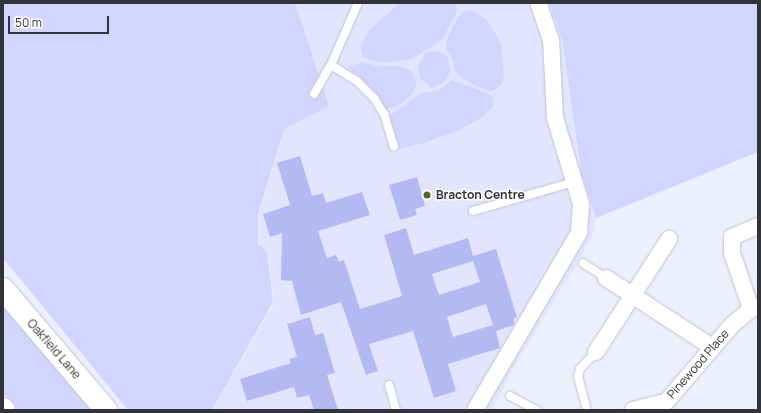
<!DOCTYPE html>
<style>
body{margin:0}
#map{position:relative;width:761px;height:413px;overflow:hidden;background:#edeffc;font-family:Manrope,sans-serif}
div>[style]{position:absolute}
.built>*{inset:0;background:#e2e5fd}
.green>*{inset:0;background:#d2d6ff}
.building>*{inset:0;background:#b4b9f4}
.roads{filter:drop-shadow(0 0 1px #c0c2d3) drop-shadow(0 0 1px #c0c2d3)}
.lane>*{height:8px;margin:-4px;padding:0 4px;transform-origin:4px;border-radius:4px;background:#fff}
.street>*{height:16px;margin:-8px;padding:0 8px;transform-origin:8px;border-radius:8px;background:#fff}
.secondary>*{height:22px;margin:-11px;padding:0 11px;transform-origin:11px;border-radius:11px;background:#fff}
.highway>*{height:22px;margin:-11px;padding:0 11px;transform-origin:11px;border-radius:11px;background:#fff}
.dots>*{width:11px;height:11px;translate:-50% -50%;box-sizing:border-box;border:2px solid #fff;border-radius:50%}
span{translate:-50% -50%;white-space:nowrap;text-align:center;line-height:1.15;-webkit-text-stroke:3px #fff;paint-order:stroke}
.poi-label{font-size:12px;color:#323339;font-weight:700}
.left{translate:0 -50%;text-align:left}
.street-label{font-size:12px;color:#323339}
.frame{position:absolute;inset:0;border:4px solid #323339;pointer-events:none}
.scale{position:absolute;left:8px;top:16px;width:101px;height:18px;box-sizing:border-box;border:2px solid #323339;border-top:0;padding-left:5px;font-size:12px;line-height:14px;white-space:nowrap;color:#323339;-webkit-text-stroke:3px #fff;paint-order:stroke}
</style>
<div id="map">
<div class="built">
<i style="clip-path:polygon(295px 3px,549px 4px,562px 39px,580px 174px,596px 218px,592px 238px,508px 378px,493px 410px,213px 410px,274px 303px,268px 250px,259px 244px,259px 216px,284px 129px,329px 106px)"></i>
</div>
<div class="green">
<i style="clip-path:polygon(3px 3px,295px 3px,329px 106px,284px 129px,258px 215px,258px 244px,267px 250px,273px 302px,212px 410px,128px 410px,3px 258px)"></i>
<i style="clip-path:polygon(400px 3px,456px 3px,457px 11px,442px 40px,412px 59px,381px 63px,363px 57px,360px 46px,369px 30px)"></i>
<i style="clip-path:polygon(549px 3px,758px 3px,758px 152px,596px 218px,581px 173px,562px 39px)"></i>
<i style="clip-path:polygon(471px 10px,487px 20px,501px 43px,504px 76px,502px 84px,496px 89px,490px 91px,478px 87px,461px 77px,455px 71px,453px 60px,446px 50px,446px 41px,456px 20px,463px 12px)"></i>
<i style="clip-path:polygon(437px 51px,448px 57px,450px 72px,443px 83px,432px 88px,420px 78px,418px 66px,426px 52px)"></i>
<i style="clip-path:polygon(362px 62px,378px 66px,399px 66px,410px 70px,417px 79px,414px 92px,403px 103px,385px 110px,378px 96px,348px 67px)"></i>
<i style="clip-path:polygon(452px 80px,489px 94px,494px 99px,492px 108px,481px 118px,457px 131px,424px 143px,398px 149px,389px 116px,421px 93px,438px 91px)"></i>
<i style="clip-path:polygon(3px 299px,91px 410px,17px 410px,3px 392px)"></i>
</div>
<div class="building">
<i style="clip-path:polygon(evenodd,300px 156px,312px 196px,323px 193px,326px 203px,362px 192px,370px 215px,318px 231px,327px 258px,336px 255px,339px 262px,344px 260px,360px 309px,402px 296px,384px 235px,406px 228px,414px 255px,468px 238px,473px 256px,496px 249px,517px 317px,514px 318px,514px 325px,496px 331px,500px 348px,448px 364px,456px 391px,434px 398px,413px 331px,369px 344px,378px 371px,366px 375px,341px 302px,301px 315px,292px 281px,281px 280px,282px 233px,270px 237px,263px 214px,290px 205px,277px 163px,300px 156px,473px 261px,480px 282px,439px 295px,432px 274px,473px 261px,300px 156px,486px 304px,493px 325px,453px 337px,447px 317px,486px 304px)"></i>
<i style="clip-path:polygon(417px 177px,425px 206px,415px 209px,417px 215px,400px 220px,389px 185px)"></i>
<i style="clip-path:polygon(310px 317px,315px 335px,323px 333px,335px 373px,327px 375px,338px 410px,314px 410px,309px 395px,297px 398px,294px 387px,247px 401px,240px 379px,291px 363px,289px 359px,297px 357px,287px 324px)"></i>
</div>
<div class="roads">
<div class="lane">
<i style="left:331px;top:65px;width:32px;rotate:32deg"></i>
<i style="left:358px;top:82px;width:23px;rotate:45deg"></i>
<i style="left:374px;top:98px;width:19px;rotate:58deg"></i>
<i style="left:384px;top:114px;width:34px;rotate:73deg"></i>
<i style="left:314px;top:94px;width:34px;rotate:-60deg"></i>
<i style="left:331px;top:65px;width:68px;rotate:-66.5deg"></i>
<i style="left:473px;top:211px;width:105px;rotate:-16deg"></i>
<i style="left:583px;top:263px;width:27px;rotate:33deg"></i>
<i style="left:389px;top:385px;width:26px;rotate:74deg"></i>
<i style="left:510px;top:396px;width:30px;rotate:28deg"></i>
<i style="left:587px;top:410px;width:34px;rotate:-105deg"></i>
<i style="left:578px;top:377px;width:8px;rotate:-76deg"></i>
<i style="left:580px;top:369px;width:23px;rotate:-47deg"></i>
</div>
<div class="street">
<i style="left:606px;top:278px;width:126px;rotate:33.1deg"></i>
<i style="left:751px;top:309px;width:59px;rotate:-108.7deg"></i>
<i style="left:732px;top:253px;width:16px;rotate:-90deg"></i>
<i style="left:732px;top:237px;width:28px;rotate:-23deg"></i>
<i style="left:596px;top:352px;width:135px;rotate:-57.1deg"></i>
<i style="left:475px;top:410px;width:205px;rotate:-59.6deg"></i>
<i style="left:579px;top:233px;width:29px;rotate:-86deg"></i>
<i style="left:581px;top:204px;width:90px;rotate:-106.8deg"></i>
<i style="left:555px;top:118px;width:78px;rotate:-92.9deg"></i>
<i style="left:551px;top:40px;width:39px;rotate:-109deg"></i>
<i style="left:633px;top:410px;width:34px;rotate:-14deg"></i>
<i style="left:666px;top:402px;width:101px;rotate:-49.4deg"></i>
<i style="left:732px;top:325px;width:25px;rotate:-40deg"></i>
<i style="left:751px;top:309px;width:7px;rotate:-16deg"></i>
</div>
<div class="secondary">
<i style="left:3px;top:289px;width:159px;rotate:49.6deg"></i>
</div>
<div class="highway">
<i style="left:3px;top:409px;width:1px;rotate:45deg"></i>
</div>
</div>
<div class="dots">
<i style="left:427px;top:195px;background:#4a6b23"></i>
</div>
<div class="poi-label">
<span class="left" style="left:436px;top:195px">Bracton Centre</span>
</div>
<div class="street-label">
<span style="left:54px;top:349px;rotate:49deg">Oakfield Lane</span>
<span style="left:698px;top:364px;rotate:-49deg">Pinewood Place</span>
</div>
<div class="frame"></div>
<div class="scale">50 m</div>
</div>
